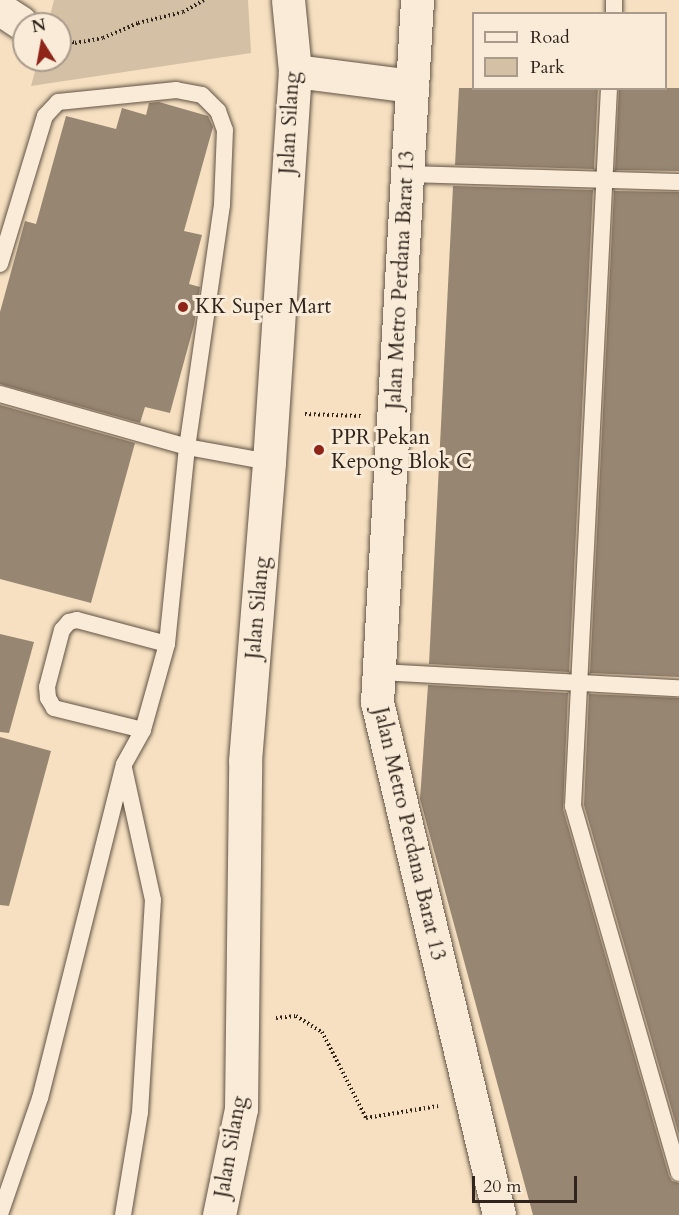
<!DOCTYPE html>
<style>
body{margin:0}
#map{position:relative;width:679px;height:1215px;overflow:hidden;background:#f6e0c1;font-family:Cardo,serif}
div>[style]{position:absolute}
.green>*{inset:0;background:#d4c0a5}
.building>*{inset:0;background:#978672}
.path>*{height:4px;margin-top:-2px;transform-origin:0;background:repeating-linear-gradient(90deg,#30241c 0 1.5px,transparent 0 4.5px)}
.roads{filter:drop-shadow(0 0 2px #625345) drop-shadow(0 0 2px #625345)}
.service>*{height:16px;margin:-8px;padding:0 8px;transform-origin:8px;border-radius:8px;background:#f9ebd7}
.minor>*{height:33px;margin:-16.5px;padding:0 16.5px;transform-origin:16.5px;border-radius:16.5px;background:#f9ebd7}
.dots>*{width:16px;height:16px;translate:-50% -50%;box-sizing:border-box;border:3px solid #f9ebd7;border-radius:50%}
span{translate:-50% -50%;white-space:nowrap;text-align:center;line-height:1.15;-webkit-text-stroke:6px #f9ebd7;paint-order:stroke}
.street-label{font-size:21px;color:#30241c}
.poi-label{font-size:21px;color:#30241c}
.left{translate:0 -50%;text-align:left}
.legend{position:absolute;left:472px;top:12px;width:195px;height:78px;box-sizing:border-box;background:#f9ebd7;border:2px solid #a99b8c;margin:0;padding:8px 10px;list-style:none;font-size:18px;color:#30241c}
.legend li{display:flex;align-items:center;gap:12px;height:30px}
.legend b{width:30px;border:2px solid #a99b8c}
.north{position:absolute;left:12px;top:12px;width:60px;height:60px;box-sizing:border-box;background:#f9ebd7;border:2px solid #a99b8c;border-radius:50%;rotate:349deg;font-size:16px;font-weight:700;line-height:24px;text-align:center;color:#30241c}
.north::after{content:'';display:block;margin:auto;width:21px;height:27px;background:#8f2418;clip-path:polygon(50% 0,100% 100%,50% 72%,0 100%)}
.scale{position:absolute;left:472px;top:1176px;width:105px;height:27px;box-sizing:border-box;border:3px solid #30241c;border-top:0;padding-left:8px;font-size:18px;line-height:21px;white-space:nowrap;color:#30241c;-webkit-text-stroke:4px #f9ebd7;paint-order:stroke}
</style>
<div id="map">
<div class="green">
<i style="clip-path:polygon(54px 0,248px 0,251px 53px,31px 86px,38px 60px,60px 60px,60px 24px,48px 24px)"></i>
</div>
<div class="building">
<i style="clip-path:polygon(459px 88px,598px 88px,594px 169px,455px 165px)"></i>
<i style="clip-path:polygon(619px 88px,679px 88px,679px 171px,615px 170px)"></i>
<i style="clip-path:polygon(159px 102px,208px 116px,213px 127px,184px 231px,202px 235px,189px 284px,200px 287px,194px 325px,170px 413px,145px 407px,140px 423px,0 384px,0 312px,25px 221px,36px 224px,66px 116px,116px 129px,122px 108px,146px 115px,149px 103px)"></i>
<i style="clip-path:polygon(453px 186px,593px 190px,569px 672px,429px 664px)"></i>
<i style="clip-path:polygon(614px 191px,679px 192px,679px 677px,590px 673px)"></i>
<i style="clip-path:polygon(0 405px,135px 443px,91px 603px,0 579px)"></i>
<i style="clip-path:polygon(0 634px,34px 642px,9px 733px,0 732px)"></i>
<i style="clip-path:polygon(428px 685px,568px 693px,563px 809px,669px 1176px,672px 1181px,679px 1183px,679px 1215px,533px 1215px,420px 799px)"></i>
<i style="clip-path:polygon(589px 694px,679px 698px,679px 1135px,584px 805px)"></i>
<i style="clip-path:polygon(0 737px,51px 751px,9px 906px,0 905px)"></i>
</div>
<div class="path">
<i style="left:60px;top:37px;width:16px;rotate:22deg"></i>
<i style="left:75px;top:43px;width:28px;rotate:-10deg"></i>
<i style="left:103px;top:38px;width:38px;rotate:-23deg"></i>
<i style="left:138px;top:23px;width:46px;rotate:-13.7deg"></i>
<i style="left:183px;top:12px;width:24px;rotate:-30deg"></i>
<i style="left:305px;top:414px;width:56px;rotate:2deg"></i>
<i style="left:276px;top:1018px;width:20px;rotate:-6deg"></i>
<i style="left:296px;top:1016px;width:31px;rotate:32deg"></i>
<i style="left:322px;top:1032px;width:97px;rotate:62.9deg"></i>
<i style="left:366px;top:1118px;width:73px;rotate:-9.5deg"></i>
</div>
<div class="roads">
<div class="service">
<i style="left:614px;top:14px;width:14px;rotate:-90deg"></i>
<i style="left:609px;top:88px;width:719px;rotate:92.87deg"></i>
<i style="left:573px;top:806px;width:382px;rotate:73.9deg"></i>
<i style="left:407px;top:174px;width:272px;rotate:1.7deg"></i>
<i style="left:0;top:264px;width:155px;rotate:-73.1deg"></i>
<i style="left:45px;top:116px;width:19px;rotate:-47deg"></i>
<i style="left:58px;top:102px;width:119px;rotate:-5.8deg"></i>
<i style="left:176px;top:90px;width:26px;rotate:11deg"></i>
<i style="left:202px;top:95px;width:23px;rotate:45deg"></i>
<i style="left:218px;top:111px;width:20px;rotate:70deg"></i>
<i style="left:225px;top:130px;width:75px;rotate:92.3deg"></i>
<i style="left:222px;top:205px;width:245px;rotate:98.2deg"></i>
<i style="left:187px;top:447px;width:198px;rotate:95.8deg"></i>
<i style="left:167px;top:644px;width:89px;rotate:105.6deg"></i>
<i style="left:143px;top:730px;width:39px;rotate:119deg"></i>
<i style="left:124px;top:764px;width:344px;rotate:104.1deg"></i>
<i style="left:40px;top:1098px;width:123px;rotate:109deg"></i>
<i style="left:0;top:394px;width:194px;rotate:15.8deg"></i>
<i style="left:187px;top:447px;width:83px;rotate:10.4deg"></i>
<i style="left:379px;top:672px;width:300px;rotate:3.1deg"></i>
<i style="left:143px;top:730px;width:92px;rotate:-166.1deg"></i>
<i style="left:54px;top:708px;width:12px;rotate:-121deg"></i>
<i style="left:48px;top:698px;width:11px;rotate:-95deg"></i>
<i style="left:47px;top:687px;width:59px;rotate:-75.3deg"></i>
<i style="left:62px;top:630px;width:11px;rotate:-49deg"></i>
<i style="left:69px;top:622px;width:8px;rotate:-14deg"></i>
<i style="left:77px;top:620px;width:93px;rotate:14.9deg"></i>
<i style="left:123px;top:1215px;width:104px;rotate:-80.6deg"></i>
<i style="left:140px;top:1112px;width:212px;rotate:-86.5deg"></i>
<i style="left:153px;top:900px;width:135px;rotate:-102.4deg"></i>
</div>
<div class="minor">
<i style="left:417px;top:0;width:703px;rotate:93.26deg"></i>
<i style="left:377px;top:702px;width:527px;rotate:76.62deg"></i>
<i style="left:0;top:9px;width:24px;rotate:33deg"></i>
<i style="left:295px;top:71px;width:118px;rotate:7.3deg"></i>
<i style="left:219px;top:1215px;width:108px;rotate:-78.3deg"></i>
<i style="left:241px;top:1109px;width:348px;rotate:-89.3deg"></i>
<i style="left:245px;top:761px;width:300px;rotate:-85.4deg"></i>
<i style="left:269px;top:462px;width:392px;rotate:-86.2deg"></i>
<i style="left:295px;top:71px;width:71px;rotate:-95.6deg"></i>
</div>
</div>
<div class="dots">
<i style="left:183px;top:307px;background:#8f2418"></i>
<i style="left:319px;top:450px;background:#8f2418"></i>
</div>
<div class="street-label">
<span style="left:290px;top:123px;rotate:-87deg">Jalan Silang</span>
<span style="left:401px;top:280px;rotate:-87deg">Jalan Metro Perdana Barat 13</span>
<span style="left:258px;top:608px;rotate:-85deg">Jalan Silang</span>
<span style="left:409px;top:834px;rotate:77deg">Jalan Metro Perdana Barat 13</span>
<span style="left:231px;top:1147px;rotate:-80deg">Jalan Silang</span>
</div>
<div class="poi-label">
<span class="left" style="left:195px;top:307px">KK Super Mart</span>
<span class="left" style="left:331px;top:450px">PPR Pekan<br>Kepong Blok C</span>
</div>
<ul class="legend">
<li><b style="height:8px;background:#f9ebd7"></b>Road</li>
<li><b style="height:16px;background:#d4c0a5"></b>Park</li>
</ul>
<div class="north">N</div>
<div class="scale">20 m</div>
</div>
